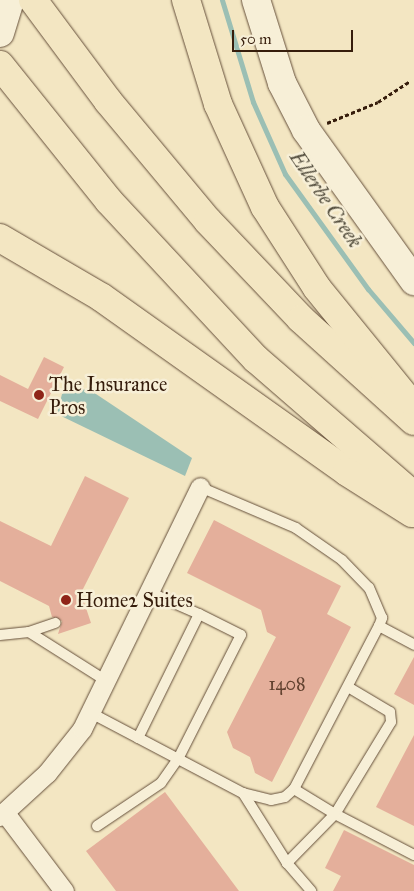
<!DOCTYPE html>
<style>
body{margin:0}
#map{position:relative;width:414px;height:891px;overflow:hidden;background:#f3e6c2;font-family:"IM FELL Great Primer",serif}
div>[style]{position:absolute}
.water>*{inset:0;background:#9bbfb4}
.stream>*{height:5px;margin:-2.5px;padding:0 2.5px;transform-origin:2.5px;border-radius:2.5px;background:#9bbfb4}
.building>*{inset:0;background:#e4af9b}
.path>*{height:3px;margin-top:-1.5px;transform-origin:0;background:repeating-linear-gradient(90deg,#361d0c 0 4px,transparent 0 6.5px)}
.roads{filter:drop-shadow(0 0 1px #654f3a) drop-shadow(0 0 1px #654f3a)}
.lane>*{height:10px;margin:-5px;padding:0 5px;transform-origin:5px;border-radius:5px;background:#f7efd7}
.street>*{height:19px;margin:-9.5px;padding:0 9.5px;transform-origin:9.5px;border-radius:9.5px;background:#f7efd7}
.secondary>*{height:28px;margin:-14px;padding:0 14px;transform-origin:14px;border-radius:14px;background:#f7efd7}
.highway>*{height:28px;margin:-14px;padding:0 14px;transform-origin:14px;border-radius:14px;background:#f3e6c2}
.dots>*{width:14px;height:14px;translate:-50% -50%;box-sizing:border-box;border:2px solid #f7efd7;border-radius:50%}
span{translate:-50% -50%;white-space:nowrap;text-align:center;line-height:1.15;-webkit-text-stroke:5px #f7efd7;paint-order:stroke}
.number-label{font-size:18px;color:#624230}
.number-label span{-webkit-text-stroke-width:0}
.poi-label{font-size:20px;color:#361d0c}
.left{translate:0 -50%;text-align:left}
.water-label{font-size:21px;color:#544e3e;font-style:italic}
.scale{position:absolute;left:232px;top:30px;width:121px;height:22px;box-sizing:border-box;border:2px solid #361d0c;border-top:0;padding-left:6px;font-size:15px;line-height:18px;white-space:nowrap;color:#361d0c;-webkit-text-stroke:4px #f7efd7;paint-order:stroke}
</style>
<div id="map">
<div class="water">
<i style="clip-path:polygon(75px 387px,93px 392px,192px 458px,185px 476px,57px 414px,62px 394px)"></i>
</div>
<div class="stream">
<i style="left:222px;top:0;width:107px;rotate:73.1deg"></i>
<i style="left:253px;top:102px;width:79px;rotate:66deg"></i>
<i style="left:285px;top:174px;width:142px;rotate:54.2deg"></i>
<i style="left:368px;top:289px;width:71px;rotate:49.6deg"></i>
</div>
<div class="building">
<i style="clip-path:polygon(44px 357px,64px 367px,38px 419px,0 401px,0 375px,28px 389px)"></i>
<i style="clip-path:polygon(85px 476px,129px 498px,81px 593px,91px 623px,58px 634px,62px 621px,52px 617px,49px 606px,0 581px,0 521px,51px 546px)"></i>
<i style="clip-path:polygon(214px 520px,341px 586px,327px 614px,351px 627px,272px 782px,255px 773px,250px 757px,233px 748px,227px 732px,276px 637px,267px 632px,261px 610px,187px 573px)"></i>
<i style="clip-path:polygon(414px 657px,414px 705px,394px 694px)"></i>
<i style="clip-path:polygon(414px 735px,414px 826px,376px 807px)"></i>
<i style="clip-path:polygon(165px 792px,239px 891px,116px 891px,86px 851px)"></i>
<i style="clip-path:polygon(344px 830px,414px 865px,414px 891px,333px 891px,341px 876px,325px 868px)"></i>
</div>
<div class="path">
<i style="left:327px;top:123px;width:55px;rotate:-22.4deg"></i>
<i style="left:378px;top:102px;width:37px;rotate:-33deg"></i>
</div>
<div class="roads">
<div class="lane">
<i style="left:379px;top:626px;width:40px;rotate:28deg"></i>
<i style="left:29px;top:632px;width:28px;rotate:-19deg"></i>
<i style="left:0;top:635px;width:29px;rotate:-6deg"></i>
<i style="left:29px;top:632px;width:93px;rotate:32.3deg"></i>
<i style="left:348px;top:687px;width:49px;rotate:30.8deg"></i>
<i style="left:390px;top:712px;width:10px;rotate:84deg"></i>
<i style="left:391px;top:722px;width:108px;rotate:121.3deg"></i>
<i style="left:335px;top:814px;width:89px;rotate:27.4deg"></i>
<i style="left:91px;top:713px;width:172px;rotate:27.8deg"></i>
<i style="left:243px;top:793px;width:29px;rotate:14deg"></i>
<i style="left:271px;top:800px;width:14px;rotate:-12deg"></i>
<i style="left:285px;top:797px;width:12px;rotate:-42deg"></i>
<i style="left:294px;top:789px;width:184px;rotate:-62.5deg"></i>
<i style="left:379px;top:626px;width:9px;rotate:-69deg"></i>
<i style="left:382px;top:618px;width:33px;rotate:-113deg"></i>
<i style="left:369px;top:588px;width:39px;rotate:-134deg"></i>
<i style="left:342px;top:560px;width:56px;rotate:-145.2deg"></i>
<i style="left:296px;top:528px;width:104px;rotate:-156.9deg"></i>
<i style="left:138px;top:738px;width:138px;rotate:-63.8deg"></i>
<i style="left:199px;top:614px;width:52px;rotate:-156.4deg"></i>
<i style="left:294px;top:789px;width:48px;rotate:31.4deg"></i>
<i style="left:335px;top:814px;width:69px;rotate:134.4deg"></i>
<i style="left:287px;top:863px;width:37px;rotate:49deg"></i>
<i style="left:243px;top:793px;width:83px;rotate:57.8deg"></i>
<i style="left:97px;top:826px;width:77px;rotate:-33.9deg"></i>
<i style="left:161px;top:783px;width:29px;rotate:-55deg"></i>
<i style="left:178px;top:759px;width:139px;rotate:-63.1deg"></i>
<i style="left:241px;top:635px;width:47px;rotate:-153.4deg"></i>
</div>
<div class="street">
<i style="left:5px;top:813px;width:98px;rotate:52.9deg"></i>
<i style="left:0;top:816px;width:64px;rotate:-42.5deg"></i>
<i style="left:47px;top:773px;width:56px;rotate:-51.5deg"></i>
<i style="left:82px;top:729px;width:269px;rotate:-64deg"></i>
</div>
<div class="secondary">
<i style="left:256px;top:0;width:87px;rotate:72.6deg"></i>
<i style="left:282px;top:83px;width:53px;rotate:62.9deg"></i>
<i style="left:306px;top:130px;width:186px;rotate:54.4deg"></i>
<i style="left:0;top:33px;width:34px;rotate:-73deg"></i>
</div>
<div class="highway">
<i style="left:33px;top:0;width:126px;rotate:53.4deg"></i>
<i style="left:108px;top:101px;width:156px;rotate:50.2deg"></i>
<i style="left:208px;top:221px;width:135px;rotate:46.5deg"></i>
<i style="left:301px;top:319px;width:152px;rotate:42.1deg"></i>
<i style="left:186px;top:0;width:109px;rotate:72.9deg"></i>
<i style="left:218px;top:104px;width:113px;rotate:65.5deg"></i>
<i style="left:265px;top:207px;width:96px;rotate:57.3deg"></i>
<i style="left:317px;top:288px;width:144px;rotate:50.9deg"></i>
<i style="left:0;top:65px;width:174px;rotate:51.3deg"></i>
<i style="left:109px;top:201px;width:216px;rotate:47.1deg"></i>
<i style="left:256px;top:359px;width:209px;rotate:40.9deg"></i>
<i style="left:0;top:238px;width:117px;rotate:30.3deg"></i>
<i style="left:101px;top:297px;width:302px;rotate:35.4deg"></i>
<i style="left:347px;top:472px;width:77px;rotate:32.2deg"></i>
</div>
</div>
<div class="dots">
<i style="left:39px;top:395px;background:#8f2418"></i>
<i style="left:66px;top:600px;background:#8f2418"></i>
</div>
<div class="number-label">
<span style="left:287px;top:684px">1408</span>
</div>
<div class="poi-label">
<span class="left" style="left:49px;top:396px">The Insurance<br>Pros</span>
<span class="left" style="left:76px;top:600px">Home2 Suites</span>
</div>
<div class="water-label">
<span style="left:326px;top:199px;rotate:56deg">Ellerbe Creek</span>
</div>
<div class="scale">50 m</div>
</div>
